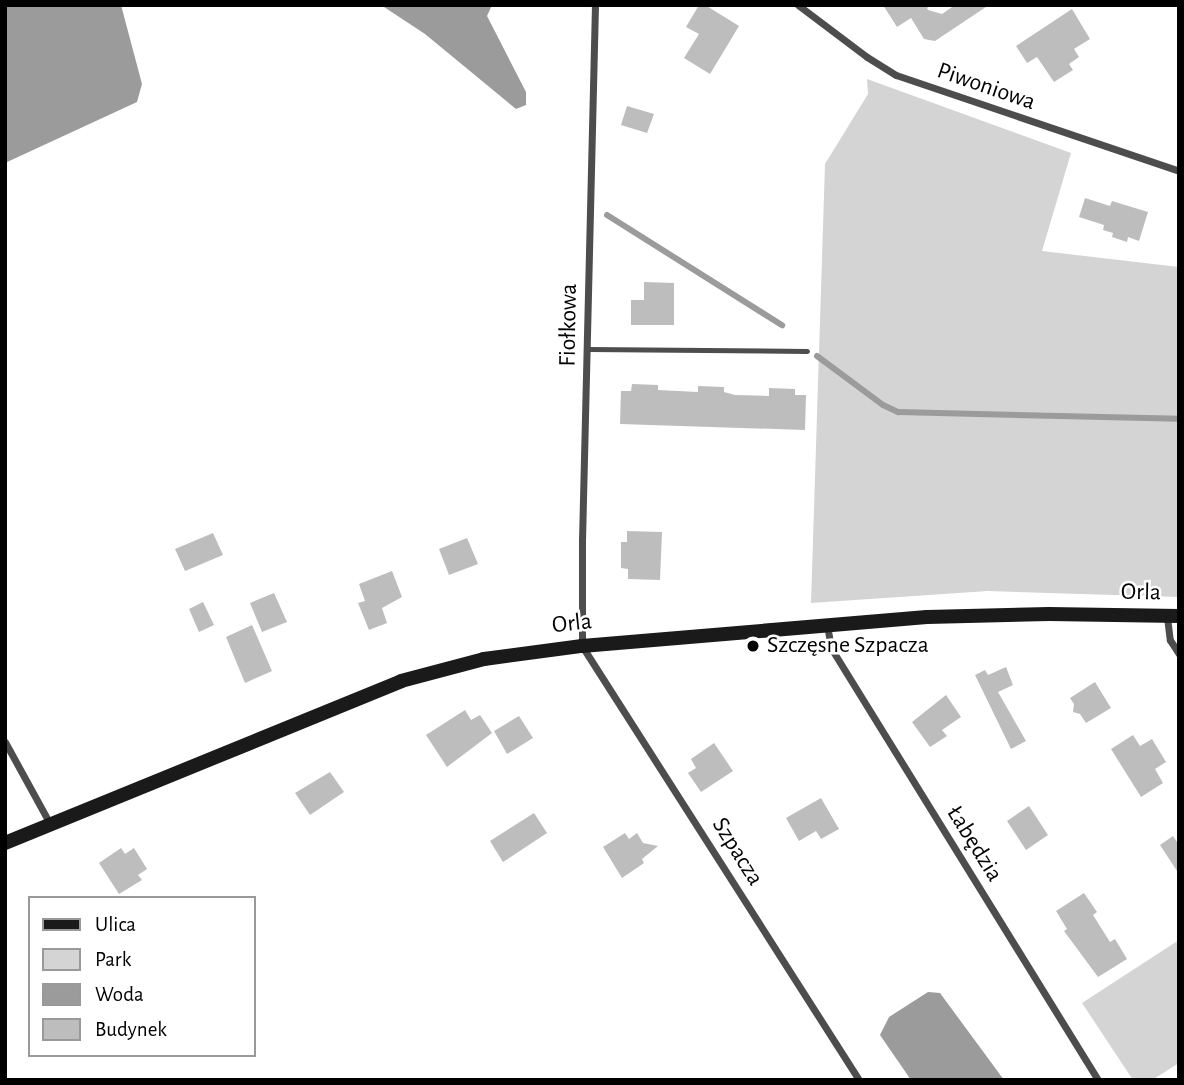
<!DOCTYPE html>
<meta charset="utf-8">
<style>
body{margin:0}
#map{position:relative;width:1184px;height:1085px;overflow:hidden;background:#fff;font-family:"Alegreya Sans",sans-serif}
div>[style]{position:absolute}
.green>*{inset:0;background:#d4d4d4}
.water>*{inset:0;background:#9b9b9b}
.stream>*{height:6px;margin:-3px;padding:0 3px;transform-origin:3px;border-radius:3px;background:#9b9b9b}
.building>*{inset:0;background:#bdbdbd}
.lane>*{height:5px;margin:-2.5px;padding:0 2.5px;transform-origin:2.5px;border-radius:2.5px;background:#4d4d4d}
.street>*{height:7px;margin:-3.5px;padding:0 3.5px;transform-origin:3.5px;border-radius:3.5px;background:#4d4d4d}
.secondary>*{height:14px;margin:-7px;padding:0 7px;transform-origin:7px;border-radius:7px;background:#1a1a1a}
.dots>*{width:19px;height:19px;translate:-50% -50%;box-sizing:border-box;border:4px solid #fff;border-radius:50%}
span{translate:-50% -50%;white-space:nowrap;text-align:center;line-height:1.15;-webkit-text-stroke:5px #fff;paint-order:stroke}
.street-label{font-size:24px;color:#000}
.poi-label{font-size:24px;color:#000}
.left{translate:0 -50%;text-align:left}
.frame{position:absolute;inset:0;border:7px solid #000;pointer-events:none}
.legend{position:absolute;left:28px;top:896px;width:228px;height:161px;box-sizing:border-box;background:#fff;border:2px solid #999;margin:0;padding:9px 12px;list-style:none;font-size:21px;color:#000}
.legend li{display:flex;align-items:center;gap:14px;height:35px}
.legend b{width:35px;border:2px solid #999}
</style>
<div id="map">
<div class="green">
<i style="clip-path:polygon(867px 79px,1071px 153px,1042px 251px,1179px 267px,1179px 597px,988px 591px,811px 603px,825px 164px,868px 94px)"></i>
<i style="clip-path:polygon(1179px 940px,1179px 1063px,1152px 1080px,1133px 1080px,1082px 1003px)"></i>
</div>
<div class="water">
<i style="clip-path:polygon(5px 5px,121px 5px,142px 84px,137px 102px,5px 163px)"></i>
<i style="clip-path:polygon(381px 5px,492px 5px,487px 16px,526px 92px,526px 105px,516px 109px,425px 34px)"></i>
<i style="clip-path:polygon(928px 992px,940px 993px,1004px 1080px,911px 1080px,880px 1035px,889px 1017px)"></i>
</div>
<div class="stream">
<i style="left:607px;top:215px;width:207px;rotate:32.2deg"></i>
<i style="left:817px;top:356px;width:82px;rotate:36.6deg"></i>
<i style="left:883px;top:405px;width:17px;rotate:25deg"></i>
<i style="left:898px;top:412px;width:281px;rotate:1.4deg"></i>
</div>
<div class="building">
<i style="clip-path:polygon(699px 5px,705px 5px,739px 26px,710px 74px,684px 58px,699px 34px,686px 27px)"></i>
<i style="clip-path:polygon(883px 5px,931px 5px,927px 8px,928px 10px,942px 14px,955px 5px,989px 5px,935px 41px,924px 39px,911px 18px,897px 27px)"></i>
<i style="clip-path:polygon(1072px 9px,1090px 39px,1074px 49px,1079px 57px,1069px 64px,1073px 70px,1054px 82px,1037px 57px,1027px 63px,1016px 46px)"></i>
<i style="clip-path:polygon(627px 106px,654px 114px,647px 133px,621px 125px)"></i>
<i style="clip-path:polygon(1085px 198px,1110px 206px,1112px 201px,1148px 212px,1139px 241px,1128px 237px,1127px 242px,1112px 237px,1113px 233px,1103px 230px,1104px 225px,1079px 217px)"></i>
<i style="clip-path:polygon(644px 282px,674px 283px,674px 325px,631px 325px,631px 300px,644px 300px)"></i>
<i style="clip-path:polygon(632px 384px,658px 385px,658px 390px,698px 392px,698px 386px,724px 387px,724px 392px,735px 395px,769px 396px,769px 388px,795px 389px,795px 395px,806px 395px,805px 430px,620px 424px,621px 391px,631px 391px)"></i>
<i style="clip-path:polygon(627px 531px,662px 532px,660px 580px,628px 579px,628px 569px,621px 568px,621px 542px,627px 542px)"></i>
<i style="clip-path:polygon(213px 533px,223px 555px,185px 571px,175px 549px)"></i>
<i style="clip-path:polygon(467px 538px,478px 564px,449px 575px,439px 549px)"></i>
<i style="clip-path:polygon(392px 571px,402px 597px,382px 608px,387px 623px,369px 630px,358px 603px,365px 601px,359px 584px)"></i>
<i style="clip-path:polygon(274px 593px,287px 622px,262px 632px,250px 603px)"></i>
<i style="clip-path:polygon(203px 602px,214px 625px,199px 632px,189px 609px)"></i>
<i style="clip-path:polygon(252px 625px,272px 671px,245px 683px,226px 637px)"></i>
<i style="clip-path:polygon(1006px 667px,1013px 685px,998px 692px,1026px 741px,1011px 749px,975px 675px,985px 670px,988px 675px)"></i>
<i style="clip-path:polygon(1095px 682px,1111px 708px,1086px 723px,1080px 714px,1073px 712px,1074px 704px,1070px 698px)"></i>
<i style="clip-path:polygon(946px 695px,961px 717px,942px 730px,947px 736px,930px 747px,912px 722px)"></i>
<i style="clip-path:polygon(465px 710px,471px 720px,480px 715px,492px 733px,447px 767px,426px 735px)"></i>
<i style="clip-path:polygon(519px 716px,533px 738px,507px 754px,494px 731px)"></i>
<i style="clip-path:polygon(1133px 735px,1140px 746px,1152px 739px,1166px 762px,1155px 769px,1163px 783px,1141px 797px,1111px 749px)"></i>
<i style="clip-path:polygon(714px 743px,733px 771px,701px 792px,688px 773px,696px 768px,691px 759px)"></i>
<i style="clip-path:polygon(330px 772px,344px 792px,310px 815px,295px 793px)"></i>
<i style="clip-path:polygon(821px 798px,839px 829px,821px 839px,816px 831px,799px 841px,786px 818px)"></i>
<i style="clip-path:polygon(1029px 806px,1048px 835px,1026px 850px,1007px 821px)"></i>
<i style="clip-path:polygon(534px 813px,547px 833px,503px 862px,490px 841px)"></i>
<i style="clip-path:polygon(625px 833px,629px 839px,637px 833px,643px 843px,658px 846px,642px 859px,644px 863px,622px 878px,603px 847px)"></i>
<i style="clip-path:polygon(1173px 836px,1179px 845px,1179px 874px,1160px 845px)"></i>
<i style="clip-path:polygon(121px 848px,125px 854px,134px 848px,147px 869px,138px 875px,142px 880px,119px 894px,99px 863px)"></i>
<i style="clip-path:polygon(1084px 893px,1097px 912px,1093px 915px,1110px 942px,1115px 939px,1127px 959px,1098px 977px,1064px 931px,1067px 929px,1056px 911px)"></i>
</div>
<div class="lane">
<i style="left:588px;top:349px;width:219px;rotate:0.5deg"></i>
</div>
<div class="street">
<i style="left:595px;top:5px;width:534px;rotate:91.39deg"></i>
<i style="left:582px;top:539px;width:107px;rotate:90deg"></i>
<i style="left:582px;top:646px;width:515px;rotate:57.45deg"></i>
<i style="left:798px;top:5px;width:86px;rotate:37deg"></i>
<i style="left:867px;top:57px;width:34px;rotate:32deg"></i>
<i style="left:896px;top:75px;width:299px;rotate:18.7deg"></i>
<i style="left:1167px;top:617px;width:23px;rotate:83deg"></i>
<i style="left:1170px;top:640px;width:17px;rotate:57deg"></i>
<i style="left:827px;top:625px;width:23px;rotate:80deg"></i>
<i style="left:831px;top:648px;width:508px;rotate:58.28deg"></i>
<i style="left:5px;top:742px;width:94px;rotate:61.2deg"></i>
</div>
<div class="secondary">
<i style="left:5px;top:843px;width:428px;rotate:-22.2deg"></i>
<i style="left:401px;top:681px;width:86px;rotate:-14.8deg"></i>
<i style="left:484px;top:659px;width:99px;rotate:-7.6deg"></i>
<i style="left:582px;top:646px;width:346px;rotate:-4.8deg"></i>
<i style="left:927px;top:617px;width:122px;rotate:-1.4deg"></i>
<i style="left:1049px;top:614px;width:130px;rotate:0.9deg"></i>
</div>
<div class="dots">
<i style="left:753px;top:646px;background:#000"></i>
</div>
<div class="street-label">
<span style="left:986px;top:87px;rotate:19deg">Piwoniowa</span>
<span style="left:569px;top:325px;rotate:-89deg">Fiołkowa</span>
<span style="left:1141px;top:593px;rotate:1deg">Orla</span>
<span style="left:572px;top:624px;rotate:-6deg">Orla</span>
<span style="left:974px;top:844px;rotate:58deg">Łabędzia</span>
<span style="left:737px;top:852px;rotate:58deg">Szpacza</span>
</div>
<div class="poi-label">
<span class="left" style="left:767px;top:646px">Szczęsne Szpacza</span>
</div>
<div class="frame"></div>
<ul class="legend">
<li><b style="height:9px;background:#1a1a1a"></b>Ulica</li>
<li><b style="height:19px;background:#d4d4d4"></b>Park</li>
<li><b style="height:19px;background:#9b9b9b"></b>Woda</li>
<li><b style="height:19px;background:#bdbdbd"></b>Budynek</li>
</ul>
</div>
